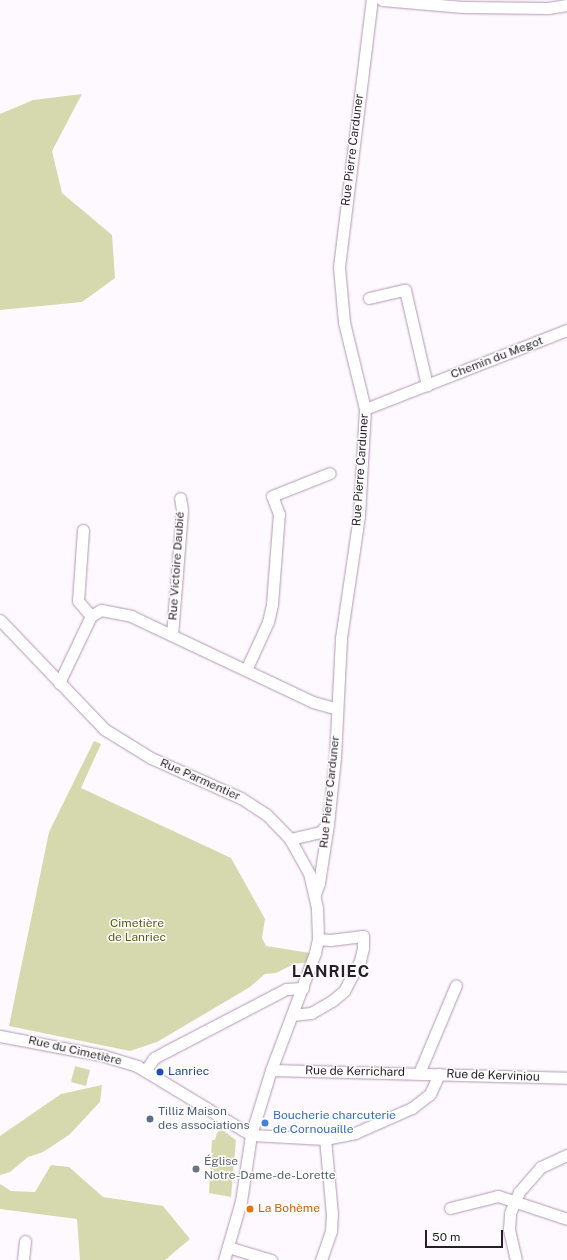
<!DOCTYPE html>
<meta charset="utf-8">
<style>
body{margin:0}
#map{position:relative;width:567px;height:1260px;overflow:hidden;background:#fef9ff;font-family:"Public Sans",sans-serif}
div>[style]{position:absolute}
.green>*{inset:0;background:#d6d9ad}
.roads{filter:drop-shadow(0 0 1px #b298b3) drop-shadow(0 0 1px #b298b3)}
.street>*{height:11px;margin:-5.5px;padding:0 5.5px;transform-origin:5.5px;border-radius:5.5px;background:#fff}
.dots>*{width:11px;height:11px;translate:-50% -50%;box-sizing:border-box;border:2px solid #fff;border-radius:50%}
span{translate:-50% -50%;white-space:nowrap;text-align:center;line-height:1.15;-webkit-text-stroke:3px #fff;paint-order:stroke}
.street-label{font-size:12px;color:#281e29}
.park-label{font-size:12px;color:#595b11}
.transit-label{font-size:12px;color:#164399}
.left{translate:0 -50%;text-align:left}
.service-label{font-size:12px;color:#4e5e75}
.shop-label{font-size:12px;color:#366cbe}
.worship-label{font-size:12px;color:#5b616d}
.food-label{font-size:12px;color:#c56008}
.district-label{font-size:16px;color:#281e29;font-weight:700;letter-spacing:1px}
.scale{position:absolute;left:425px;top:1230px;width:78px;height:18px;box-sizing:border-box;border:2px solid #281e29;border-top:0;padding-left:5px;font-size:12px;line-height:14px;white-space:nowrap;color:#281e29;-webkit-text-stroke:3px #fff;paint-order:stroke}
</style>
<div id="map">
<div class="green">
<i style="clip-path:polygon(82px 94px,52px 151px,62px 193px,112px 235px,115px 278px,82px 302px,0 310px,0 114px,33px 100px)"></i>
<i style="clip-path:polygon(94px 741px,101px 744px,81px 788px,231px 858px,265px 919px,262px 938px,266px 946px,310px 953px,308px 962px,294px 964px,276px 973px,265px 974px,250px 987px,157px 1042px,130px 1051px,9px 1026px,49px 832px)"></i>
<i style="clip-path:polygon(75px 1066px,90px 1070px,86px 1086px,71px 1082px)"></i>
<i style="clip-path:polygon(102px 1085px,100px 1102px,69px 1135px,43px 1152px,28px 1157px,10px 1172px,0 1175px,0 1136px,61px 1094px)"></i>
<i style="clip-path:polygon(221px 1129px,236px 1140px,231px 1197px,209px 1193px,212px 1140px,215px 1140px,217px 1133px)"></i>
<i style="clip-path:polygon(51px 1165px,69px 1167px,103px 1197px,163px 1206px,190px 1239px,165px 1260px,80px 1260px,77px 1219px,0 1209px,0 1184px,11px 1191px,35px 1192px)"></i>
</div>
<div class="roads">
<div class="street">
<i style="left:382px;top:0;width:81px;rotate:4.9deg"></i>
<i style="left:463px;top:7px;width:85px;rotate:0.7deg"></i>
<i style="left:548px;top:8px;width:19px;rotate:-9deg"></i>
<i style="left:369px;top:298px;width:37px;rotate:-13deg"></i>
<i style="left:405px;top:290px;width:98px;rotate:77deg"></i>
<i style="left:365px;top:409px;width:217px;rotate:-21.4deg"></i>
<i style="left:83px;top:530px;width:71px;rotate:94deg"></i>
<i style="left:78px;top:601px;width:20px;rotate:49deg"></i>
<i style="left:0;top:620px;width:151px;rotate:46.3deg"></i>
<i style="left:104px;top:729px;width:55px;rotate:31.7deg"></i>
<i style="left:151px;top:758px;width:98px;rotate:24deg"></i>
<i style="left:241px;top:798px;width:30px;rotate:33deg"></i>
<i style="left:266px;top:814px;width:35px;rotate:46deg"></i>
<i style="left:290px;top:839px;width:39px;rotate:61deg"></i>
<i style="left:309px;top:873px;width:37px;rotate:77deg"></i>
<i style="left:317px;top:909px;width:30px;rotate:88deg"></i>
<i style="left:318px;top:939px;width:14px;rotate:102deg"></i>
<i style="left:315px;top:953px;width:125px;rotate:110.6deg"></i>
<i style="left:271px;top:1070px;width:68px;rotate:107.1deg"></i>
<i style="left:251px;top:1135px;width:67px;rotate:98.6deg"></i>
<i style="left:241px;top:1201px;width:61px;rotate:106.1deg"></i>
<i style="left:172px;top:635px;width:125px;rotate:-85.4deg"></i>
<i style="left:182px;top:510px;width:12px;rotate:-99deg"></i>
<i style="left:246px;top:670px;width:53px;rotate:-65.4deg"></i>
<i style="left:268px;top:622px;width:18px;rotate:-77deg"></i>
<i style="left:272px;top:604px;width:90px;rotate:-85.6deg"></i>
<i style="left:279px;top:514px;width:19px;rotate:-111deg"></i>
<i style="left:272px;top:496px;width:62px;rotate:-21.6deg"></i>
<i style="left:59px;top:683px;width:74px;rotate:-64.5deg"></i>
<i style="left:91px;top:616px;width:12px;rotate:-31deg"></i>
<i style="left:101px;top:610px;width:31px;rotate:11deg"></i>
<i style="left:131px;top:616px;width:201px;rotate:25.3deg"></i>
<i style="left:313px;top:702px;width:25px;rotate:16deg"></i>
<i style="left:290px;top:839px;width:31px;rotate:-13deg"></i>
<i style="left:320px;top:832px;width:11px;rotate:-45deg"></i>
<i style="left:315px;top:894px;width:12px;rotate:-70deg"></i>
<i style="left:319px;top:883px;width:60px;rotate:-81.3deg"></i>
<i style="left:328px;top:824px;width:67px;rotate:-84deg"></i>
<i style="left:335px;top:757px;width:119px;rotate:-87.1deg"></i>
<i style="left:341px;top:638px;width:123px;rotate:-81.6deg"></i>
<i style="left:359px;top:516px;width:107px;rotate:-86.8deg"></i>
<i style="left:365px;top:409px;width:89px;rotate:-103.6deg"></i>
<i style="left:344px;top:322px;width:55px;rotate:-95.2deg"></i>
<i style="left:339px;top:267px;width:269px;rotate:-83deg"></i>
<i style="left:292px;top:1015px;width:19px;rotate:-6deg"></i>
<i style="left:311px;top:1013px;width:24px;rotate:-30deg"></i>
<i style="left:332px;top:1001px;width:16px;rotate:-40deg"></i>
<i style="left:344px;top:991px;width:34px;rotate:-62deg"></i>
<i style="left:360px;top:961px;width:13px;rotate:-77deg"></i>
<i style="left:363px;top:948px;width:12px;rotate:-90deg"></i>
<i style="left:363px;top:936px;width:33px;rotate:173deg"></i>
<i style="left:330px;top:940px;width:12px;rotate:-175deg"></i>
<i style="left:0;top:1036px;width:103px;rotate:10.7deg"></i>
<i style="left:101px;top:1055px;width:38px;rotate:17deg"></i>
<i style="left:137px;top:1066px;width:133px;rotate:31.2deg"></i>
<i style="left:251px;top:1135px;width:74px;rotate:3.1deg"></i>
<i style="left:325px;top:1139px;width:31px;rotate:-11deg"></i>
<i style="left:355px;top:1133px;width:62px;rotate:-23.7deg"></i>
<i style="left:412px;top:1108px;width:23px;rotate:-38deg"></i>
<i style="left:430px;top:1094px;width:22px;rotate:-66deg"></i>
<i style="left:271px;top:1070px;width:296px;rotate:1.5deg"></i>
<i style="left:145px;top:1071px;width:16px;rotate:-55deg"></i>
<i style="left:154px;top:1058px;width:15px;rotate:-28deg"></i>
<i style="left:167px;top:1051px;width:134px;rotate:-27.5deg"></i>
<i style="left:286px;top:989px;width:17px;rotate:-3deg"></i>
<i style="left:419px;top:1073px;width:95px;rotate:-67.2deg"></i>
<i style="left:450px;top:1208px;width:49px;rotate:-14deg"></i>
<i style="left:498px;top:1196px;width:73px;rotate:18.4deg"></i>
<i style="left:228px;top:1247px;width:45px;rotate:16.8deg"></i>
<i style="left:23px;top:1260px;width:19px;rotate:-84deg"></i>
<i style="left:321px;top:1260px;width:31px;rotate:-71deg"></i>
<i style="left:331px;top:1231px;width:17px;rotate:-87deg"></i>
<i style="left:332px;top:1214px;width:75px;rotate:-95.3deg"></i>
<i style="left:516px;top:1260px;width:32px;rotate:-103deg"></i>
<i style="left:509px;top:1229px;width:16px;rotate:-86deg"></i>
<i style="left:510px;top:1213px;width:23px;rotate:-67deg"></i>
<i style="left:519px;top:1192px;width:33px;rotate:-49deg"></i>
<i style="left:541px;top:1167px;width:29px;rotate:-25deg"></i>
</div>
</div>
<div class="dots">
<i style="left:160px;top:1072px;background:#1a4fb4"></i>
<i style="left:150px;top:1119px;background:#5c6f8a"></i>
<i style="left:265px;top:1123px;background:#3f7fe0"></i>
<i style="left:196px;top:1169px;background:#6b7280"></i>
<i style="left:250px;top:1209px;background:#e8710a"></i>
</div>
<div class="street-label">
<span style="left:353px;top:150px;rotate:-83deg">Rue Pierre Carduner</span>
<span style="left:497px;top:358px;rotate:-21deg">Chemin du Megot</span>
<span style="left:361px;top:470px;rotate:-86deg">Rue Pierre Carduner</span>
<span style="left:177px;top:566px;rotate:-86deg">Rue Victoire Daubié</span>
<span style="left:200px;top:780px;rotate:24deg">Rue Parmentier</span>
<span style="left:330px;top:792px;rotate:-84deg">Rue Pierre Carduner</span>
<span style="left:75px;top:1051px;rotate:13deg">Rue du Cimetière</span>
<span style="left:355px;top:1072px;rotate:1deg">Rue de Kerrichard</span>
<span style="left:493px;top:1076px;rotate:2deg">Rue de Kerviniou</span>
</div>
<div class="park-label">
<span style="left:137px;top:931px">Cimetière<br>de Lanriec</span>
</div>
<div class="transit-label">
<span class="left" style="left:168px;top:1072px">Lanriec</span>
</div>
<div class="service-label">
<span class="left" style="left:158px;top:1119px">Tilliz Maison<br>des associations</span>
</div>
<div class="shop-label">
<span class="left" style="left:273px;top:1123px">Boucherie charcuterie<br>de Cornouaille</span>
</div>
<div class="worship-label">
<span class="left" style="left:204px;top:1169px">Église<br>Notre-Dame-de-Lorette</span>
</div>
<div class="food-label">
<span class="left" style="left:258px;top:1209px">La Bohème</span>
</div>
<div class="district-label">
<span style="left:331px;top:972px">LANRIEC</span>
</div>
<div class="scale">50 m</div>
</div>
